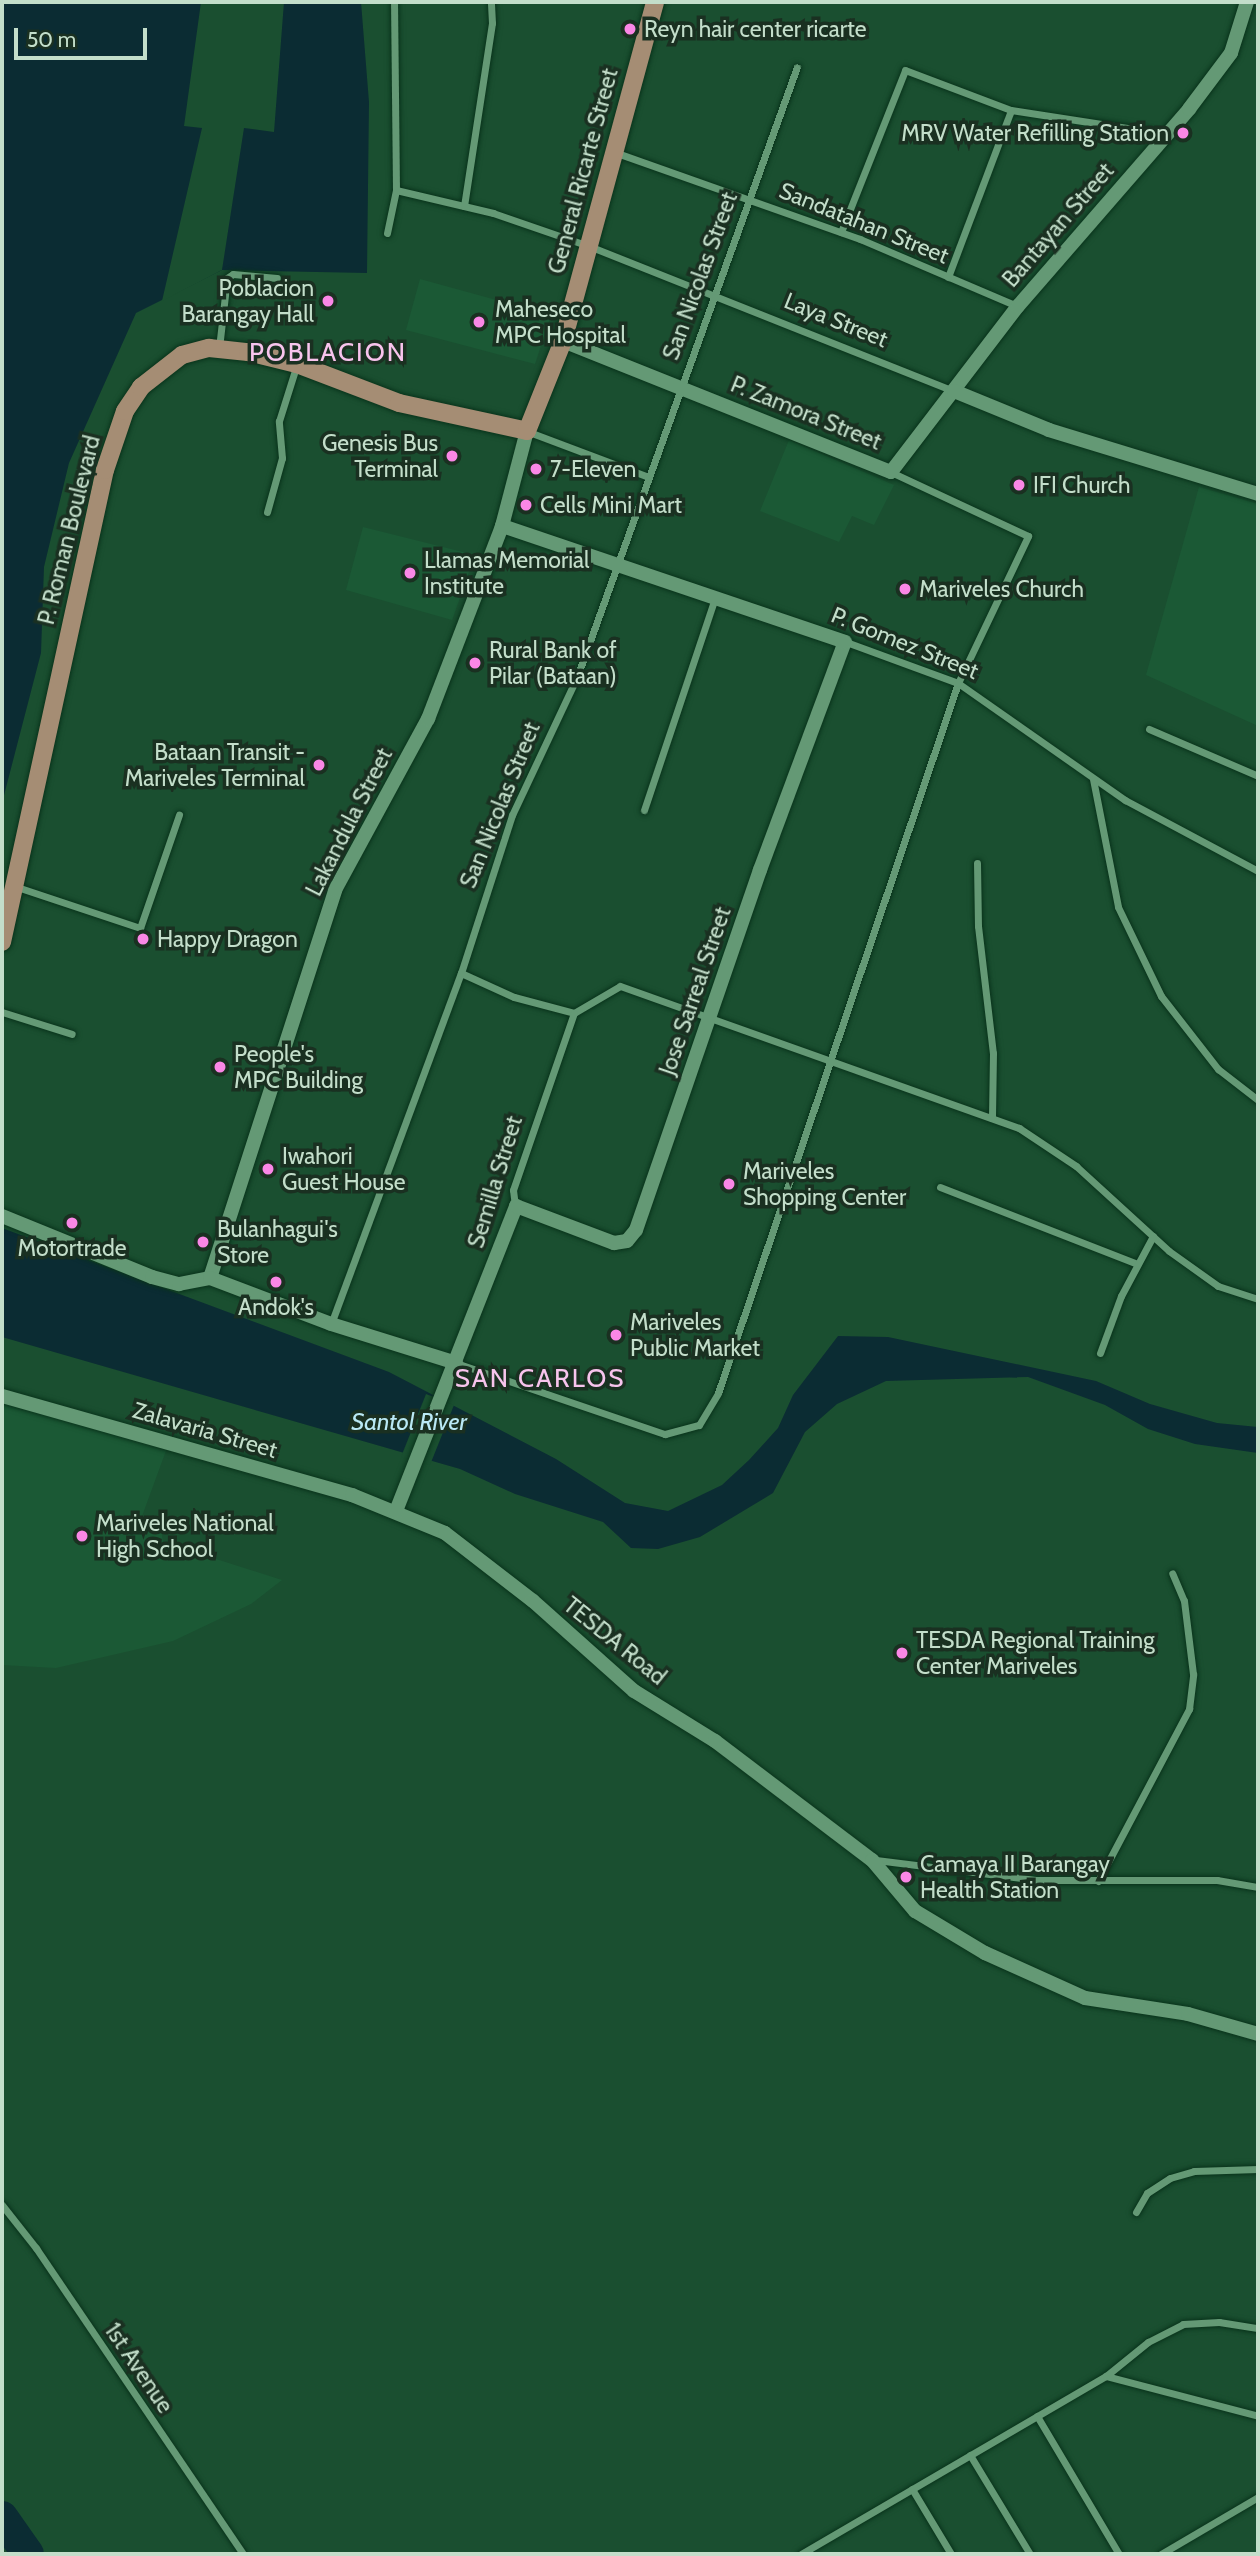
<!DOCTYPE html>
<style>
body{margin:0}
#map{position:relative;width:1260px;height:2556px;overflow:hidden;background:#1a4f30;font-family:Cabin,sans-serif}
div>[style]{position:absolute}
.built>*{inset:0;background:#1b5935}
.water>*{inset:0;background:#0b2c33}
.pier>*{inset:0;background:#1a4f30}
.river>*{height:32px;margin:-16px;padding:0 16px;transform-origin:16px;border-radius:16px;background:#0b2c33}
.roads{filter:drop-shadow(0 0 2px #09331b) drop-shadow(0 0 2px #09331b)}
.street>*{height:7px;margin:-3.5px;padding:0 3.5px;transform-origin:3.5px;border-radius:3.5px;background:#649975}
.secondary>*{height:14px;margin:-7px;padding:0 7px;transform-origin:7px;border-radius:7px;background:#649975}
.primary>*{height:18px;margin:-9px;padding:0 9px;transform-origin:9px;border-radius:9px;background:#a58d74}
.dots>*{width:19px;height:19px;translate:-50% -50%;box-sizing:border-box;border:4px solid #1a3021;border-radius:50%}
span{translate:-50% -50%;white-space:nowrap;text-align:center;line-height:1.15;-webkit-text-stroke:7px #1a3021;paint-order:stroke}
.poi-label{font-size:23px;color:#c3deca}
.left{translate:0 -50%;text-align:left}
.right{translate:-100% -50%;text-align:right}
.street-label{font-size:23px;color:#c3deca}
.water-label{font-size:24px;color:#bae9f5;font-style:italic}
.quarter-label{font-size:26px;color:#f8c4ed;letter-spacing:2px}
.frame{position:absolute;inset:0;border:4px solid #c3deca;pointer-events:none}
.scale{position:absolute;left:14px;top:28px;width:133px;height:32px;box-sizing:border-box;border:4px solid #c3deca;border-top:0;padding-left:9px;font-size:21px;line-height:24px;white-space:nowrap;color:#c3deca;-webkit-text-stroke:5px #1a3021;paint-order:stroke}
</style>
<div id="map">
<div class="built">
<i style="clip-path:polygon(420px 279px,551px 315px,535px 364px,406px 330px)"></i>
<i style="clip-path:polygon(789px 440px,894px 485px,874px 525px,852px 516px,839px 542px,760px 511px)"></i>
<i style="clip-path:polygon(1199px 487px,1258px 504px,1258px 726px,1146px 675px)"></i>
<i style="clip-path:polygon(363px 527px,475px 555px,452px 620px,346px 590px)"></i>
<i style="clip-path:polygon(2px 1402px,167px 1448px,141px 1519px,161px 1530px,163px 1542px,282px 1580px,251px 1604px,173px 1641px,56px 1668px,2px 1665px)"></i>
</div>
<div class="water">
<i style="clip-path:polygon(2px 2px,361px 2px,369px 102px,367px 273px,222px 270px,136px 313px,69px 463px,44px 567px,41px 653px,2px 803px)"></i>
<i style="clip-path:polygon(2px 1228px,389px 1372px,556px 1459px,625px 1503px,668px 1511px,722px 1485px,749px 1460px,778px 1428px,793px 1395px,838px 1336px,888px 1337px,1096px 1381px,1150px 1404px,1217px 1423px,1258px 1427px,1258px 1453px,1195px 1444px,1148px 1429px,1105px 1405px,1028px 1377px,886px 1381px,837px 1404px,805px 1432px,773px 1493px,700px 1537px,658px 1549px,631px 1548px,603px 1522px,515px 1494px,460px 1469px,2px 1337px)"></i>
</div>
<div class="pier">
<i style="clip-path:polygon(201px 2px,284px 2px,274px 132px,244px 128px,222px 270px,162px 301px,202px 128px,184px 126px)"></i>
<i style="clip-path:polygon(426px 1394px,454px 1405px,430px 1465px,401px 1457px)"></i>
</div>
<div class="river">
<i style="left:2px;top:2517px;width:45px;rotate:54.9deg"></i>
</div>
<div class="roads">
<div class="street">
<i style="left:617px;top:153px;width:258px;rotate:19.5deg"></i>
<i style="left:860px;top:239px;width:171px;rotate:23.1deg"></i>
<i style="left:396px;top:190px;width:100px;rotate:13.3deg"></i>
<i style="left:493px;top:213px;width:102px;rotate:19deg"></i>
<i style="left:589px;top:246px;width:393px;rotate:21.7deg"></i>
<i style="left:464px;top:206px;width:185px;rotate:-81.3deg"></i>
<i style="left:492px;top:23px;width:21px;rotate:-93deg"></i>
<i style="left:841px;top:232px;width:174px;rotate:-68.4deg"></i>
<i style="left:905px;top:70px;width:113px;rotate:20.7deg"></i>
<i style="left:1011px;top:110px;width:157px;rotate:8.8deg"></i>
<i style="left:387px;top:233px;width:44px;rotate:-78.2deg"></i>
<i style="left:396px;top:190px;width:188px;rotate:-90.6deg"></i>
<i style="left:948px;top:277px;width:178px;rotate:-69.3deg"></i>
<i style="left:219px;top:348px;width:70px;rotate:-83.5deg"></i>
<i style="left:227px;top:278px;width:7px;rotate:-34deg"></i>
<i style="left:233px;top:274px;width:44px;rotate:5.2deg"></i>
<i style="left:529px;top:432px;width:125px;rotate:20.6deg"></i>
<i style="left:267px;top:512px;width:56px;rotate:-74.5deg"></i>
<i style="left:282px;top:458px;width:37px;rotate:-95deg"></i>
<i style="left:279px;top:421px;width:60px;rotate:-72.5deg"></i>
<i style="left:846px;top:642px;width:119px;rotate:20.1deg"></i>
<i style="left:958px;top:683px;width:204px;rotate:35deg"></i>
<i style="left:1125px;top:800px;width:151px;rotate:28.1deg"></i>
<i style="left:1149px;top:729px;width:119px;rotate:23.3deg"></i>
<i style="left:1093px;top:779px;width:130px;rotate:78.9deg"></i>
<i style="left:1118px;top:907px;width:99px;rotate:64.2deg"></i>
<i style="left:1161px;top:996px;width:93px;rotate:52deg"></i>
<i style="left:1218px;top:1069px;width:51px;rotate:37.8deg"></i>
<i style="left:644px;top:810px;width:224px;rotate:-71.5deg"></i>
<i style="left:977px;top:863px;width:63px;rotate:89.1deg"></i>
<i style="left:978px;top:926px;width:128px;rotate:83.3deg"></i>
<i style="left:993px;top:1053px;width:65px;rotate:90.9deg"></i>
<i style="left:14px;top:886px;width:133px;rotate:18.4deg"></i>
<i style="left:140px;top:928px;width:120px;rotate:-71deg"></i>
<i style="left:461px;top:973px;width:58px;rotate:24.4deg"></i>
<i style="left:514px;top:997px;width:62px;rotate:14.9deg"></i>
<i style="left:574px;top:1013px;width:53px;rotate:-30.4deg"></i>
<i style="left:620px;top:986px;width:424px;rotate:19.6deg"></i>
<i style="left:1019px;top:1128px;width:69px;rotate:33.7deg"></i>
<i style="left:1076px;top:1166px;width:126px;rotate:42.4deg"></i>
<i style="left:1169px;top:1251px;width:60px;rotate:35.5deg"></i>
<i style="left:1218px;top:1286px;width:42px;rotate:18deg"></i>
<i style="left:2px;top:1012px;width:73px;rotate:17.4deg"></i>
<i style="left:940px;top:1187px;width:212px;rotate:21.3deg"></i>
<i style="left:515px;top:1206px;width:16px;rotate:-97deg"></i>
<i style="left:513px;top:1190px;width:187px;rotate:-71deg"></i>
<i style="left:331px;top:1324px;width:374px;rotate:-69.7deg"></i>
<i style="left:461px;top:973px;width:166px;rotate:-72.1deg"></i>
<i style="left:512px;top:815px;width:153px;rotate:-64.8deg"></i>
<i style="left:577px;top:677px;width:648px;rotate:-70.17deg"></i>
<i style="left:1100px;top:1353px;width:61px;rotate:-69.8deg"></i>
<i style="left:1121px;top:1296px;width:68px;rotate:-61.9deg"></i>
<i style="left:456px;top:1363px;width:221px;rotate:18.8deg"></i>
<i style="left:665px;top:1434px;width:35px;rotate:-15deg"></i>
<i style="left:699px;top:1425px;width:37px;rotate:-59deg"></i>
<i style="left:718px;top:1393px;width:749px;rotate:-71.32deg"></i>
<i style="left:958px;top:683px;width:163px;rotate:-64.5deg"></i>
<i style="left:1028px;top:536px;width:151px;rotate:-155deg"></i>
<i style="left:876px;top:1860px;width:161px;rotate:7.1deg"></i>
<i style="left:1036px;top:1880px;width:181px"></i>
<i style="left:1217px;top:1880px;width:42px;rotate:9.7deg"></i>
<i style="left:1098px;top:1881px;width:195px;rotate:-62.1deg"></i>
<i style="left:1189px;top:1709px;width:35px;rotate:-83deg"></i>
<i style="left:1193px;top:1674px;width:74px;rotate:-97deg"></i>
<i style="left:1184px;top:1601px;width:30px;rotate:-113deg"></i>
<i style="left:2px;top:2205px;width:55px;rotate:51.7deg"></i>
<i style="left:36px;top:2248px;width:369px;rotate:55.9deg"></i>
<i style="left:1136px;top:2212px;width:22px;rotate:-60deg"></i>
<i style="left:1147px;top:2193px;width:27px;rotate:-33deg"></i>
<i style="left:1170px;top:2178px;width:25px;rotate:-16deg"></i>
<i style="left:1194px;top:2171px;width:64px;rotate:-1.8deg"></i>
<i style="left:1106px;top:2376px;width:54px;rotate:-39deg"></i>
<i style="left:1148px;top:2342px;width:39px;rotate:-27deg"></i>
<i style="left:1183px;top:2324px;width:36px;rotate:-3deg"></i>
<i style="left:1219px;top:2322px;width:39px;rotate:9deg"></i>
<i style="left:1037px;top:2416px;width:161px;rotate:59.3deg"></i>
<i style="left:970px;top:2455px;width:116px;rotate:58.8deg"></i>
<i style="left:912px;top:2489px;width:76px;rotate:59deg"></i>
<i style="left:801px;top:2554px;width:353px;rotate:-30.3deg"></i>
<i style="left:1106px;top:2376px;width:157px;rotate:14.7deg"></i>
<i style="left:1161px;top:2554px;width:113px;rotate:-30.4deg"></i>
</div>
<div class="secondary">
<i style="left:563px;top:341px;width:353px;rotate:21.8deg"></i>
<i style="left:891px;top:472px;width:209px;rotate:-52.6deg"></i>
<i style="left:1018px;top:306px;width:261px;rotate:-49deg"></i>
<i style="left:1189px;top:109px;width:70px;rotate:-53.1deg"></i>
<i style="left:1231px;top:53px;width:53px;rotate:-72.6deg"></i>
<i style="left:954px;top:391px;width:103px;rotate:22.3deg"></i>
<i style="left:1049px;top:430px;width:219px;rotate:17deg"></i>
<i style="left:2px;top:1216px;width:162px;rotate:22.1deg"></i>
<i style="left:152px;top:1277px;width:28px;rotate:15deg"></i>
<i style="left:179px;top:1284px;width:32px;rotate:-11deg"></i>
<i style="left:210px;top:1278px;width:408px;rotate:-72.1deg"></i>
<i style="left:335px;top:890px;width:195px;rotate:-61.5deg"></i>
<i style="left:428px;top:719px;width:207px;rotate:-69deg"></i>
<i style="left:502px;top:526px;width:98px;rotate:-75.3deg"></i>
<i style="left:210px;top:1278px;width:129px;rotate:20.8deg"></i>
<i style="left:331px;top:1324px;width:131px;rotate:17.3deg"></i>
<i style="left:2px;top:1396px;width:364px;rotate:15.8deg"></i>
<i style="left:352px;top:1495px;width:100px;rotate:22.2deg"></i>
<i style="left:445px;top:1533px;width:111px;rotate:37.7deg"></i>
<i style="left:533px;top:1601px;width:135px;rotate:41.7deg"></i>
<i style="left:634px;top:1691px;width:95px;rotate:31.7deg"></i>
<i style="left:715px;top:1741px;width:197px;rotate:37.2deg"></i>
<i style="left:872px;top:1860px;width:67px;rotate:49.9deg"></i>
<i style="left:915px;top:1911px;width:82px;rotate:31deg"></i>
<i style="left:985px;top:1953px;width:110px;rotate:24.2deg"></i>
<i style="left:1085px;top:1998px;width:104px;rotate:8.8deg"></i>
<i style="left:1188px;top:2014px;width:73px;rotate:15.9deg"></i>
<i style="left:396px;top:1511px;width:328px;rotate:-68.5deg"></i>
<i style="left:516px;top:1206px;width:105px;rotate:20.7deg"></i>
<i style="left:614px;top:1243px;width:13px;rotate:-9deg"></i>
<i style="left:627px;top:1241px;width:14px;rotate:-51deg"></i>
<i style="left:636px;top:1230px;width:381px;rotate:-71deg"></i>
<i style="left:760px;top:870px;width:243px;rotate:-69.6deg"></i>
<i style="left:845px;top:642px;width:362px;rotate:-161.3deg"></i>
</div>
<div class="primary">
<i style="left:2px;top:942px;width:483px;rotate:-77.7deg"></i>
<i style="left:105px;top:470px;width:62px;rotate:-71.3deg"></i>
<i style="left:125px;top:411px;width:29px;rotate:-56deg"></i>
<i style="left:141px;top:387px;width:52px;rotate:-38deg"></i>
<i style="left:182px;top:355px;width:28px;rotate:-15deg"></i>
<i style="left:209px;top:348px;width:39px;rotate:6deg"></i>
<i style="left:248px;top:352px;width:50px;rotate:13.8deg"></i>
<i style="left:297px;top:364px;width:109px;rotate:20.9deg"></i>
<i style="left:399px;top:403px;width:131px;rotate:12.3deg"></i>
<i style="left:527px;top:431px;width:97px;rotate:-68.2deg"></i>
<i style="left:563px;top:341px;width:351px;rotate:-74.8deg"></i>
</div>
</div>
<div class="dots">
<i style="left:630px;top:29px;background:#fa87e6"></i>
<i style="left:1183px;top:133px;background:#fa87e6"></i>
<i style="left:328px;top:301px;background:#fa87e6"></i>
<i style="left:479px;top:322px;background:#fa87e6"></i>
<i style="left:452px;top:456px;background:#fa87e6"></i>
<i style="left:536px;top:469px;background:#fa87e6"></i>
<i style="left:1019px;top:485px;background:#fa87e6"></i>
<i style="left:526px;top:505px;background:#fa87e6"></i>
<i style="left:410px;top:573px;background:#fa87e6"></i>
<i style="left:905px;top:589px;background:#fa87e6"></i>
<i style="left:475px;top:663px;background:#fa87e6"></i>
<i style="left:319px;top:765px;background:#fa87e6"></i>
<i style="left:143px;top:939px;background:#fa87e6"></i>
<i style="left:220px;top:1067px;background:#fa87e6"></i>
<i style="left:268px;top:1169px;background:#fa87e6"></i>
<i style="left:729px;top:1184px;background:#fa87e6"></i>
<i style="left:72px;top:1223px;background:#fa87e6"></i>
<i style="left:203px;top:1242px;background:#fa87e6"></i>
<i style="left:276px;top:1282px;background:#fa87e6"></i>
<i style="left:616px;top:1335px;background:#fa87e6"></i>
<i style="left:82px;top:1536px;background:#fa87e6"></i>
<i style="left:902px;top:1653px;background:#fa87e6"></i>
<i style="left:906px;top:1877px;background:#fa87e6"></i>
</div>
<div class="poi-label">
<span class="left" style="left:644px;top:29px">Reyn hair center ricarte</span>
<span class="right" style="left:1169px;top:133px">MRV Water Refilling Station</span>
<span class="right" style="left:314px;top:301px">Poblacion<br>Barangay Hall</span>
<span class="left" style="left:495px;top:322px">Maheseco<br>MPC Hospital</span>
<span class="right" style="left:438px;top:456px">Genesis Bus<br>Terminal</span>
<span class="left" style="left:550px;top:469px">7-Eleven</span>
<span class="left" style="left:1033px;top:485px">IFI Church</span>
<span class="left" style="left:540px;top:505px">Cells Mini Mart</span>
<span class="left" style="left:424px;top:573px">Llamas Memorial<br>Institute</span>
<span class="left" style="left:919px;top:589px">Mariveles Church</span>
<span class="left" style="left:489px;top:663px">Rural Bank of<br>Pilar (Bataan)</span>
<span class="right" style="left:305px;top:765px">Bataan Transit -<br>Mariveles Terminal</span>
<span class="left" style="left:157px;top:939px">Happy Dragon</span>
<span class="left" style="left:234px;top:1067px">People's<br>MPC Building</span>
<span class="left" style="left:282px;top:1169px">Iwahori<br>Guest House</span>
<span class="left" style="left:743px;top:1184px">Mariveles<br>Shopping Center</span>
<span class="left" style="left:217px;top:1242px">Bulanhagui's<br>Store</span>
<span style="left:72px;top:1248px">Motortrade</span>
<span style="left:276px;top:1307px">Andok's</span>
<span class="left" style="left:630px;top:1335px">Mariveles<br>Public Market</span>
<span class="left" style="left:96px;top:1536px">Mariveles National<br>High School</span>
<span class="left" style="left:916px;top:1653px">TESDA Regional Training<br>Center Mariveles</span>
<span class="left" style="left:920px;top:1877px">Camaya II Barangay<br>Health Station</span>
</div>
<div class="street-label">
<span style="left:583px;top:171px;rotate:-75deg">General Ricarte Street</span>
<span style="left:864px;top:223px;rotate:22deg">Sandatahan Street</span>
<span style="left:1058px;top:225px;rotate:-49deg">Bantayan Street</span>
<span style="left:700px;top:276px;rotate:-70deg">San Nicolas Street</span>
<span style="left:836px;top:320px;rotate:22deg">Laya Street</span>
<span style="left:806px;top:413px;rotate:22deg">P. Zamora Street</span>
<span style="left:69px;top:530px;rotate:-76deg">P. Roman Boulevard</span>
<span style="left:905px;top:643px;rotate:22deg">P. Gomez Street</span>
<span style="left:500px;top:805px;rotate:-68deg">San Nicolas Street</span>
<span style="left:349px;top:822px;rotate:-63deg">Lakandula Street</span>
<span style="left:695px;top:991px;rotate:-71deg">Jose Sarreal Street</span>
<span style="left:495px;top:1182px;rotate:-73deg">Semilla Street</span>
<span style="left:205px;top:1430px;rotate:16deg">Zalavaria Street</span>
<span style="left:615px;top:1641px;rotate:39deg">TESDA Road</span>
<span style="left:139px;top:2368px;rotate:56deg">1st Avenue</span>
</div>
<div class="water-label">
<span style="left:409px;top:1422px">Santol River</span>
</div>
<div class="quarter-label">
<span style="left:328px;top:353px">POBLACION</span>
<span style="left:540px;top:1379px">SAN CARLOS</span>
</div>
<div class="frame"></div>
<div class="scale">50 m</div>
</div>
